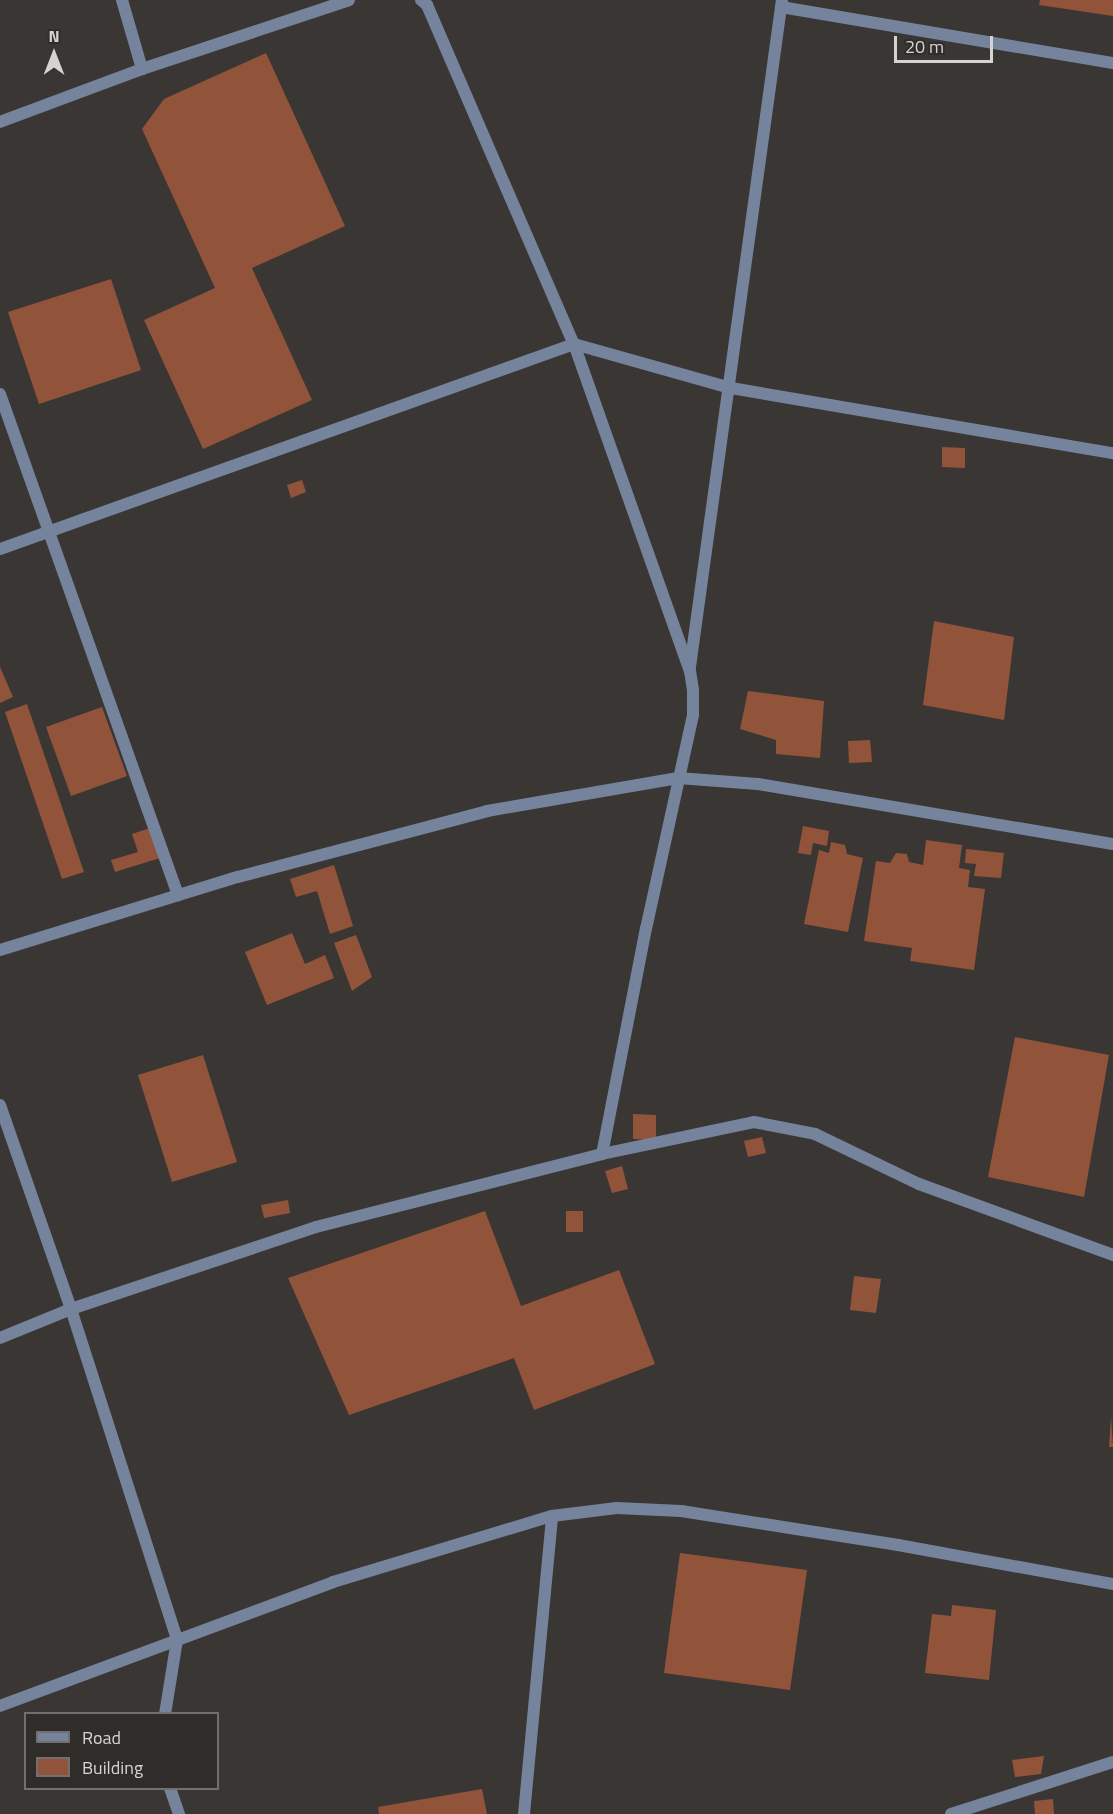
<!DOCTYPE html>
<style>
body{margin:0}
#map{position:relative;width:1113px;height:1814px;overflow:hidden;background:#3a3634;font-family:"Titillium Web",sans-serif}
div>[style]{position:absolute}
.building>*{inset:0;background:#91543a}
.street>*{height:12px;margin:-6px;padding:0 6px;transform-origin:6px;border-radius:6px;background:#75849c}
span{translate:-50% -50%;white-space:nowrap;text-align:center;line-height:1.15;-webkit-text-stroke:6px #302c2a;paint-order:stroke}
.legend{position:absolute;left:24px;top:1712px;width:195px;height:78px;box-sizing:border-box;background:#302c2a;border:2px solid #726f6e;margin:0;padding:8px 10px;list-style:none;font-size:18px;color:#d6d4d3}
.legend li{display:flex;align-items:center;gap:12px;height:30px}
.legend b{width:30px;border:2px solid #726f6e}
.north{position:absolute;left:24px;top:24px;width:60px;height:60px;-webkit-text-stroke:4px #302c2a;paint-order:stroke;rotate:0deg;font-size:16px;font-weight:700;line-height:24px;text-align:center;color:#d6d4d3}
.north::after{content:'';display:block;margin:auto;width:21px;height:27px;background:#d6d4d3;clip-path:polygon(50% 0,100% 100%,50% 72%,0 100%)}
.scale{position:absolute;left:894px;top:36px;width:99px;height:27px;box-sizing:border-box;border:3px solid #d6d4d3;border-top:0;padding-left:8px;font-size:18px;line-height:21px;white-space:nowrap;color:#d6d4d3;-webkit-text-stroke:4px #302c2a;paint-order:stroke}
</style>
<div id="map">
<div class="building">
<i style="clip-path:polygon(1040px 0,1113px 0,1113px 16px,1039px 5px)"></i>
<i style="clip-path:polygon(266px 53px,345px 226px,252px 268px,312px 400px,203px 449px,144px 320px,215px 288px,142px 129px,164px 99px)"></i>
<i style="clip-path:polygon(111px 279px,141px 370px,39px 404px,8px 312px)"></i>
<i style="clip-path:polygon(942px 447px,965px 448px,965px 468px,942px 467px)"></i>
<i style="clip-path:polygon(302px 480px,306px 492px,291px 498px,287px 485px)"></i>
<i style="clip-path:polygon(934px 621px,1014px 637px,1004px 720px,923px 705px)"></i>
<i style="clip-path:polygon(0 667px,13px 697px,0 703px)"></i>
<i style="clip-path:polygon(748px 691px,824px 701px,820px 758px,776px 754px,776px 740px,740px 729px)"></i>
<i style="clip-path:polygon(27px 704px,84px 872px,62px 879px,5px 712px)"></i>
<i style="clip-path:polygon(102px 707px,127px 776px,71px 796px,46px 727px)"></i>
<i style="clip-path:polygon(870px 740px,872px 762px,849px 763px,848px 741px)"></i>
<i style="clip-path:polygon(803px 826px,829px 831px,827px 846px,813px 843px,811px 855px,798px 853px)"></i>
<i style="clip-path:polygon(150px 828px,160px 858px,115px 872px,111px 860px,138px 852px,132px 834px)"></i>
<i style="clip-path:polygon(926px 840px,962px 845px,959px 868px,970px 870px,968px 887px,985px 889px,974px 970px,910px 961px,912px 948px,864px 941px,876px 861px,890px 863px,896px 853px,907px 854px,909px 862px,923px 865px)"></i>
<i style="clip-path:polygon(831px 842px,845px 845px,847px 854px,863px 858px,848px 932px,804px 924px,819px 850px,829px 853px)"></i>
<i style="clip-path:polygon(966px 849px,1004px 853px,1001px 878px,974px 876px,976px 864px,965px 863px)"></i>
<i style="clip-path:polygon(334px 865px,353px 926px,330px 934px,317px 891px,296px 897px,290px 879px)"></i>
<i style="clip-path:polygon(292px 933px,305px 964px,325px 955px,334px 978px,267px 1005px,245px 952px)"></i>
<i style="clip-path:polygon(356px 935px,372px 977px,352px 991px,334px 943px)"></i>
<i style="clip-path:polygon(1015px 1037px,1109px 1055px,1084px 1197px,988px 1177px)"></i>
<i style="clip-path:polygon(203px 1055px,237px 1162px,172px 1182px,138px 1075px)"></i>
<i style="clip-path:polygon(633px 1114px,656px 1115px,656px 1140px,633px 1139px)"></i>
<i style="clip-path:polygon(762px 1137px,766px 1153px,748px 1157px,744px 1141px)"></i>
<i style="clip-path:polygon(622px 1166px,628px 1189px,612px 1193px,605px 1171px)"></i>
<i style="clip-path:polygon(288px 1200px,290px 1213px,264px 1218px,261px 1205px)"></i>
<i style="clip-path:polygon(485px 1211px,521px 1306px,619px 1270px,655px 1364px,534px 1410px,514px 1358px,349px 1415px,288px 1278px)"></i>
<i style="clip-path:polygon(566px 1211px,583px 1211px,583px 1232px,566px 1232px)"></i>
<i style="clip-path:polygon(854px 1276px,881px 1279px,876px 1313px,850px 1310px)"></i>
<i style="clip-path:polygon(1111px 1417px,1113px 1447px,1109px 1447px)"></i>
<i style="clip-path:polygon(680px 1553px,807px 1570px,790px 1690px,664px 1673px)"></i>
<i style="clip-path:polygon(952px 1605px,996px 1610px,989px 1680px,925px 1673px,932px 1614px,951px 1616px)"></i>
<i style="clip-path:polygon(1044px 1756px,1041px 1774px,1015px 1777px,1012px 1760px)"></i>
<i style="clip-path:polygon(482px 1789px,487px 1814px,379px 1814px,378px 1807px)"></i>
<i style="clip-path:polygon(1053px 1799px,1054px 1814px,1035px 1814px,1034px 1801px)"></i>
</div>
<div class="street">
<i style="left:122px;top:0;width:72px;rotate:73.8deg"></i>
<i style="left:421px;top:0;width:8px;rotate:40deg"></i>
<i style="left:427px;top:5px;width:369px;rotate:66.6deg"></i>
<i style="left:574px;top:344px;width:163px;rotate:15.7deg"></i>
<i style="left:731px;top:388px;width:387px;rotate:9.7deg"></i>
<i style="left:781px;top:7px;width:337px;rotate:9.6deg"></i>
<i style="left:0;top:122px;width:152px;rotate:-20.5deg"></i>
<i style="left:142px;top:69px;width:218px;rotate:-18.4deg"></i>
<i style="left:0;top:394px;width:532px;rotate:70.44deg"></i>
<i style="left:0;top:549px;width:610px;rotate:-19.65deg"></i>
<i style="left:574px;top:344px;width:347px;rotate:70.5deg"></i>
<i style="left:690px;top:671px;width:19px;rotate:81deg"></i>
<i style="left:693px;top:690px;width:25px;rotate:90deg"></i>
<i style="left:693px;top:715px;width:218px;rotate:102.4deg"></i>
<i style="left:646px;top:928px;width:230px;rotate:101deg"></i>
<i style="left:690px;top:667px;width:673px;rotate:-82.15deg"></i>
<i style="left:0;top:950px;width:249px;rotate:-17.1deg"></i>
<i style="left:238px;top:877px;width:258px;rotate:-14.8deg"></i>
<i style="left:487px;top:811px;width:194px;rotate:-9.8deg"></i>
<i style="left:678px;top:778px;width:80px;rotate:4.3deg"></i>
<i style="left:758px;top:784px;width:360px;rotate:9.6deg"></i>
<i style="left:0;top:1105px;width:216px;rotate:70.8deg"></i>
<i style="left:71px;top:1309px;width:348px;rotate:72.2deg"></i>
<i style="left:177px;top:1640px;width:75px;rotate:99.2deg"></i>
<i style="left:0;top:1338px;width:77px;rotate:-22.2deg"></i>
<i style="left:71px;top:1309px;width:258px;rotate:-18.5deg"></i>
<i style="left:316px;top:1227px;width:295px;rotate:-14.3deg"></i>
<i style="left:602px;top:1154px;width:155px;rotate:-11.9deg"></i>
<i style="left:754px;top:1122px;width:62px;rotate:11.1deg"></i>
<i style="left:815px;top:1134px;width:115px;rotate:25.7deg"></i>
<i style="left:919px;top:1184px;width:207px;rotate:20.1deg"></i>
<i style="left:0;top:1706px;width:355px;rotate:-20.4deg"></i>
<i style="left:333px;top:1582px;width:229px;rotate:-16.8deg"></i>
<i style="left:552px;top:1516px;width:65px;rotate:-7deg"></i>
<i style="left:617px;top:1508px;width:64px;rotate:2.7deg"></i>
<i style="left:681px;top:1511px;width:220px;rotate:8.9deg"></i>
<i style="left:898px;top:1545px;width:219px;rotate:10.3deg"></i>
<i style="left:170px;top:1788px;width:28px;rotate:71deg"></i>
<i style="left:524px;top:1814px;width:299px;rotate:-84.6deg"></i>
<i style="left:951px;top:1814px;width:170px;rotate:-17.8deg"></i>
</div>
<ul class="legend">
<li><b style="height:8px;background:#75849c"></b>Road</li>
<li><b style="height:16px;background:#91543a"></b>Building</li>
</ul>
<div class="north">N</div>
<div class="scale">20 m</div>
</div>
